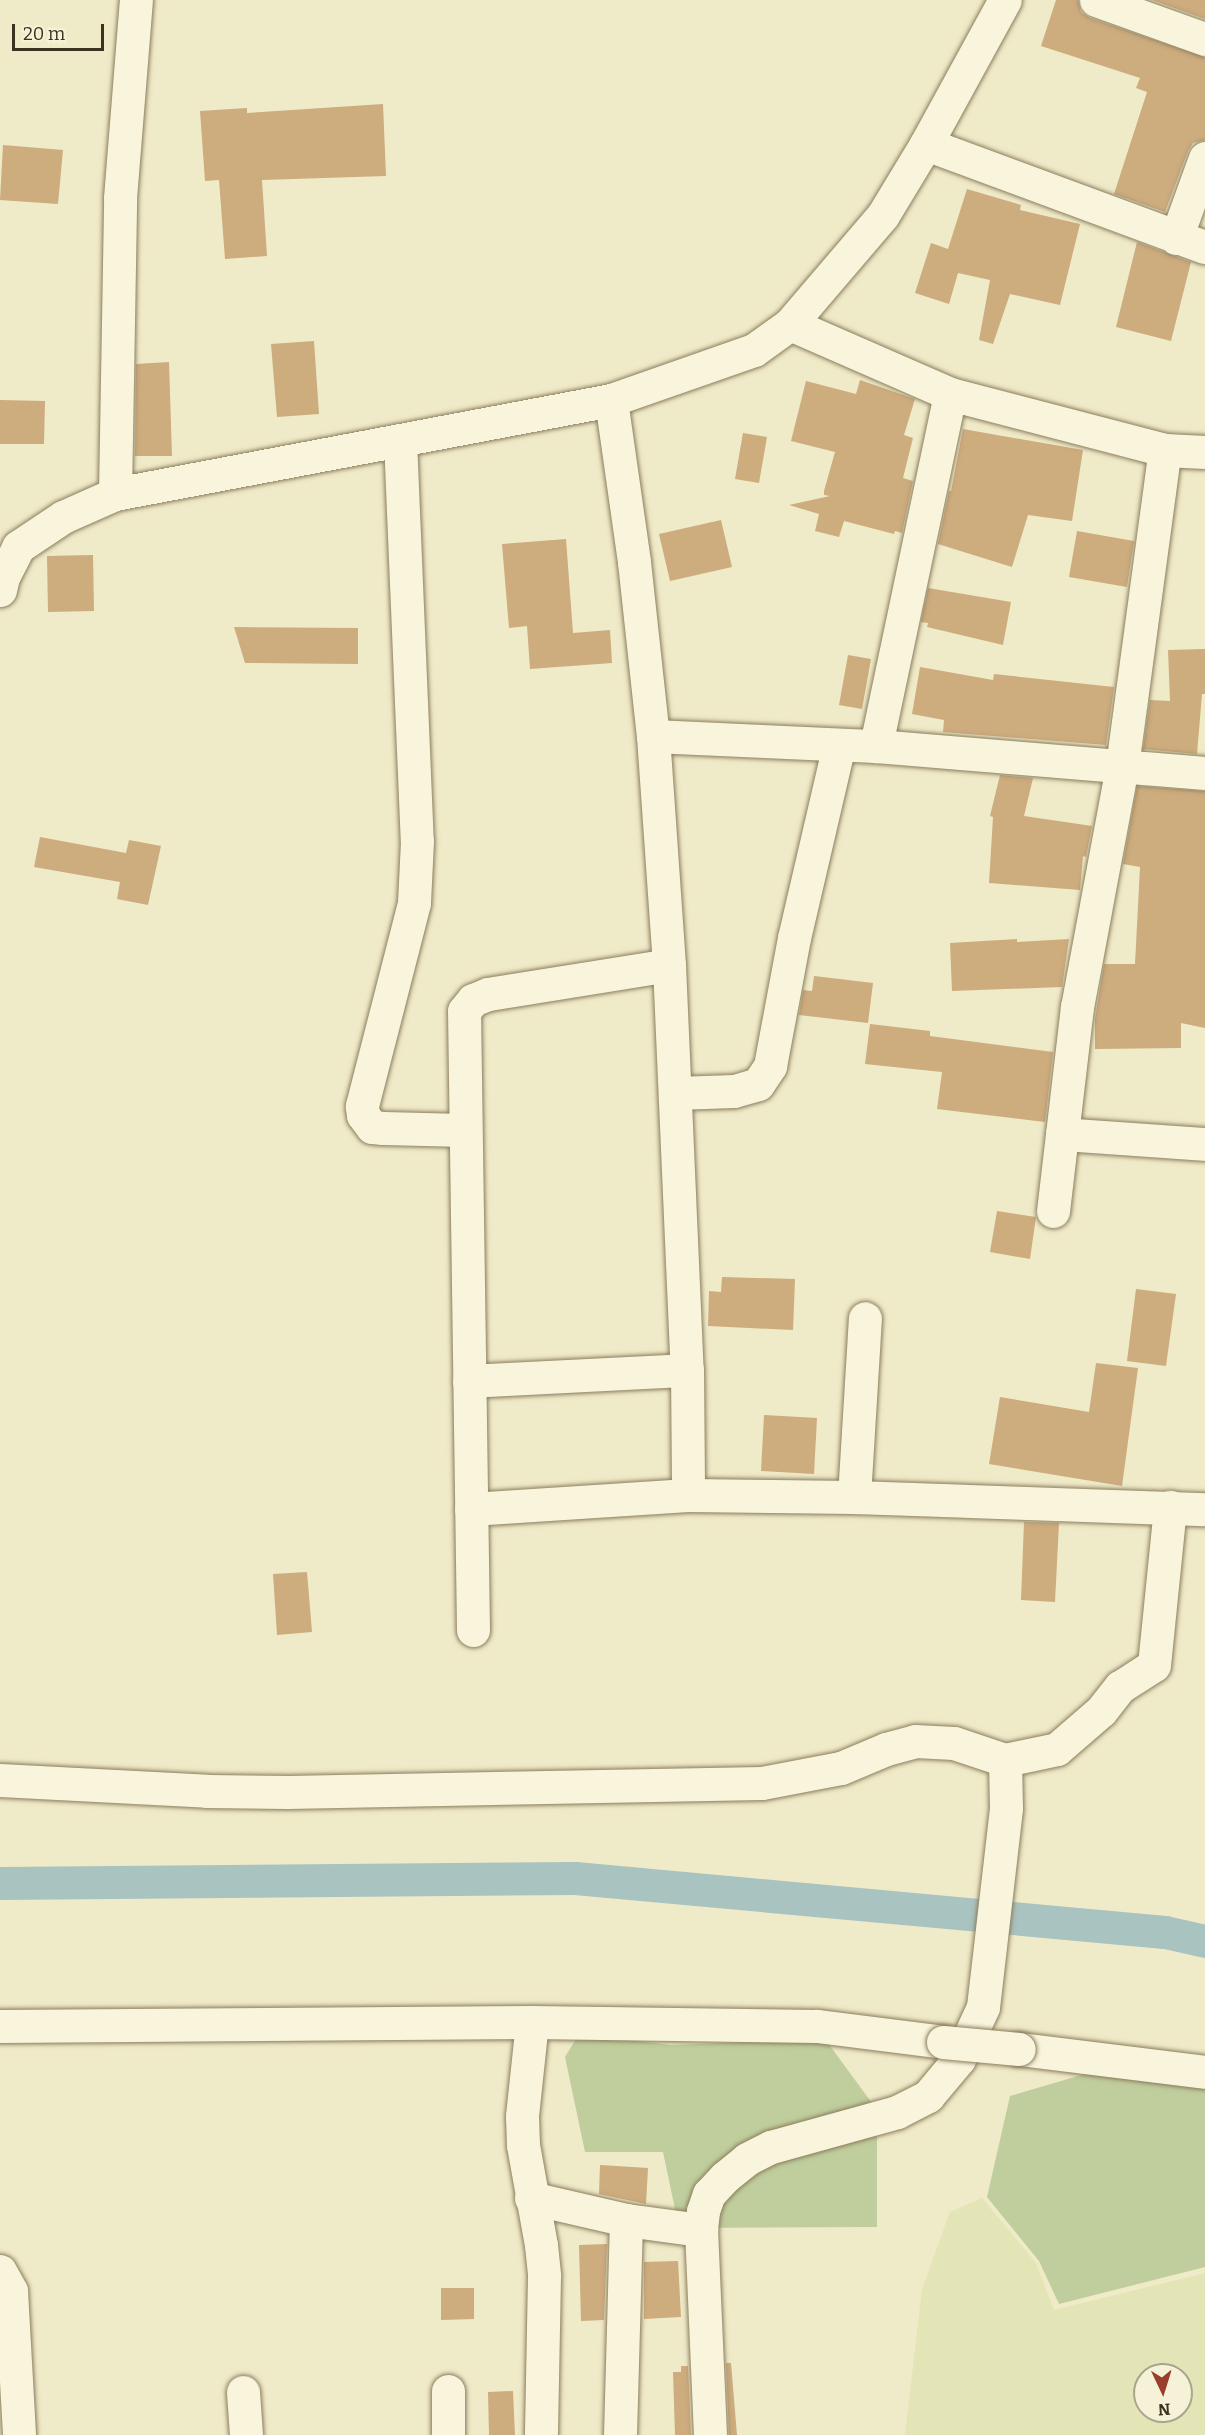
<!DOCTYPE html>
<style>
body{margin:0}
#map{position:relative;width:1205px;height:2435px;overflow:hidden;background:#efeac8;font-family:Bitter,serif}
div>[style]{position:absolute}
.farmland>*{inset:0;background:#e4e5b6}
.green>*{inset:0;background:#bfce9c}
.canal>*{height:33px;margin:-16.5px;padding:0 16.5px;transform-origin:16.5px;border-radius:16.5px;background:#a9c3c0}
.building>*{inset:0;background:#cdac7e}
.roads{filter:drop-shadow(0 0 2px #8b7d5d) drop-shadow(0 0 2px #8b7d5d)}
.minor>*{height:33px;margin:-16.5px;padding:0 16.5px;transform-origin:16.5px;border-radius:16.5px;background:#f9f5dc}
.bridges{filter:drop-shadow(0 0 2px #8b7d5d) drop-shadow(0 0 2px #8b7d5d)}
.minor-bridge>*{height:33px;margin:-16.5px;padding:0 16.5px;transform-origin:16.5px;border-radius:16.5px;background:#f9f5dc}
span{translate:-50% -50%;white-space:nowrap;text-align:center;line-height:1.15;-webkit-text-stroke:5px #f6f2d8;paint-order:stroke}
.north{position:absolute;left:1133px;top:2363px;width:60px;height:60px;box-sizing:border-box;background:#f6f2d8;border:2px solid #aca58e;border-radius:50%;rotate:176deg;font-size:16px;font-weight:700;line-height:24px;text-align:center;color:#3c3220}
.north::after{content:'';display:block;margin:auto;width:21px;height:27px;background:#9b3e2d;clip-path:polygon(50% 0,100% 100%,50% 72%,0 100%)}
.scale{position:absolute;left:12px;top:24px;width:92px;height:27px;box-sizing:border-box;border:3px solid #3c3220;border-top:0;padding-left:8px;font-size:18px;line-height:21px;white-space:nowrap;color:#3c3220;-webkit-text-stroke:4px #f6f2d8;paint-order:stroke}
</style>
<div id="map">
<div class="farmland">
<i style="clip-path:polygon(evenodd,982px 2198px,1036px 2263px,1054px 2310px,1205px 2273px,1205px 2435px,905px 2435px,922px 2289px,950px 2212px,982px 2198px,1145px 2375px,1181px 2375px,1181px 2411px,1145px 2411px,1145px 2375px)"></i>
</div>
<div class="green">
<i style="clip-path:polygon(579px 2034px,671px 2045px,825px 2039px,877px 2110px,877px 2227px,679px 2228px,663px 2152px,585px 2152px,565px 2057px)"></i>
<i style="clip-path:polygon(1105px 2068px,1205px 2084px,1205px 2267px,1059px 2304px,1039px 2261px,987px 2197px,1010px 2096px)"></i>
</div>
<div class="canal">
<i style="left:0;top:1883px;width:575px;rotate:-0.5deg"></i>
<i style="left:575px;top:1878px;width:592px;rotate:5.23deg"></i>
<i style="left:1165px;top:1932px;width:41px;rotate:12.7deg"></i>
</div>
<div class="building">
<i style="clip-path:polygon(1056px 0,1078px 0,1081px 12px,1090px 18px,1205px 57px,1205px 140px,1193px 143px,1188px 151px,1165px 212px,1114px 194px,1147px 92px,1136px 88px,1140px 78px,1041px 46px)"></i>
<i style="clip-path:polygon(1152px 0,1205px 0,1205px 19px)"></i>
<i style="clip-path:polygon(383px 104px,386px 176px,262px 180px,267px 256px,225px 259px,219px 180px,205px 181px,200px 111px,247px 108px,247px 113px)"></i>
<i style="clip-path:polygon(3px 145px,63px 150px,58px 204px,0 200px)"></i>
<i style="clip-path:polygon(967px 189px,1021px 205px,1020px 210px,1080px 224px,1060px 305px,1010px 294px,993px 344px,979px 340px,990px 280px,958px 273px,949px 304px,915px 293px,931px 243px,948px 249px)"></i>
<i style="clip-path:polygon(1137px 242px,1191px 262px,1171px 341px,1116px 327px)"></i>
<i style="clip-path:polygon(314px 341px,319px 414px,277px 417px,271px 344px)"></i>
<i style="clip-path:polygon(169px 362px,172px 456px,135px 456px,136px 364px)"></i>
<i style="clip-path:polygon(860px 380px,915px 399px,904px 435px,913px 438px,903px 478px,913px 481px,902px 533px,895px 531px,894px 534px,844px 521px,839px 537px,815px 531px,819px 514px,789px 505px,830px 496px,824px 495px,824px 491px,835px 452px,791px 441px,806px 381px,856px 394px)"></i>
<i style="clip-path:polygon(0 400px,45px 401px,44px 444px,0 444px)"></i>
<i style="clip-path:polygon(963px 429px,1083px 450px,1072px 521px,1028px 515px,1012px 567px,938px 544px,949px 491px,951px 491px)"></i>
<i style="clip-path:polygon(743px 433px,767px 437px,759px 483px,735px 479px)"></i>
<i style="clip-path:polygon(721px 520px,732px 567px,670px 581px,659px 534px)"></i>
<i style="clip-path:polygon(1077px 531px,1134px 541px,1127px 587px,1069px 577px)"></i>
<i style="clip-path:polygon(566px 539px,573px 633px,610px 630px,612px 663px,530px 669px,527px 626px,509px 628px,502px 544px)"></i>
<i style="clip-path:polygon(93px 555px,94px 611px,48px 612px,47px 556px)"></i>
<i style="clip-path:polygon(928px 588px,1011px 602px,1003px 645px,927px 627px,928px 623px,921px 622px)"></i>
<i style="clip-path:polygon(234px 627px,358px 628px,358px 664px,245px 663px)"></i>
<i style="clip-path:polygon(1205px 649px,1205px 694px,1202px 694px,1197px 754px,1143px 749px,1150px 700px,1170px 701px,1168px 650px)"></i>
<i style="clip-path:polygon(848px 655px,871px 659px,862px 709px,839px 705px)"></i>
<i style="clip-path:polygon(920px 667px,993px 680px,994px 674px,1114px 687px,1106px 745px,943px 732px,944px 720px,912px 714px)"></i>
<i style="clip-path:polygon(1000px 775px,1033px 778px,1024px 816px,1092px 826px,1086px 857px,1083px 856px,1080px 890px,989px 883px,993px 817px,990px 816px)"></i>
<i style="clip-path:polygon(1137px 786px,1205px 791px,1205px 1028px,1181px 1023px,1181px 1048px,1095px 1049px,1095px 1019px,1104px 964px,1135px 964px,1140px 867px,1123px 864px)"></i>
<i style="clip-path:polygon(40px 837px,126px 853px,129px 840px,161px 846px,148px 905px,117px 899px,120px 882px,34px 867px)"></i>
<i style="clip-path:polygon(1017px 939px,1017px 942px,1069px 939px,1062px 987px,952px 991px,950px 943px)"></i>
<i style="clip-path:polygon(814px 976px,873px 983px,868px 1023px,799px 1015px,803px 990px,812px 991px)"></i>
<i style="clip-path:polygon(870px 1024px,930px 1031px,930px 1036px,1053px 1052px,1045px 1122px,937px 1109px,942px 1072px,865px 1064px)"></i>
<i style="clip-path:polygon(997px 1211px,1036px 1217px,1030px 1259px,990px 1252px)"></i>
<i style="clip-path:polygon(722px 1277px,795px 1279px,793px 1330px,708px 1326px,709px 1291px,721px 1292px)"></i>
<i style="clip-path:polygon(1136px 1289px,1176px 1294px,1166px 1366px,1127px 1361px)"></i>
<i style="clip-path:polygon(1096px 1363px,1138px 1368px,1122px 1486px,989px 1464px,1000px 1397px,1089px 1412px)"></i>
<i style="clip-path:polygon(764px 1415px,817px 1418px,814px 1474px,761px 1471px)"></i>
<i style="clip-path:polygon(1024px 1522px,1059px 1523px,1055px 1602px,1021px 1600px)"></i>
<i style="clip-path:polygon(307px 1572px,312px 1632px,277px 1635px,273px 1574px)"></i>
<i style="clip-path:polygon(600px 2165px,648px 2168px,646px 2204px,599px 2194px)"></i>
<i style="clip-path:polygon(607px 2244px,604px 2320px,581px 2321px,579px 2245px)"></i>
<i style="clip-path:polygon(678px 2261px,681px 2317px,644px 2319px,644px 2262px)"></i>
<i style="clip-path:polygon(441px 2288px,474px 2288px,474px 2319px,441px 2320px)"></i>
<i style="clip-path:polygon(726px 2363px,731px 2363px,737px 2435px,729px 2435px)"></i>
<i style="clip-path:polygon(681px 2366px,688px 2366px,691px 2435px,675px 2435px,673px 2372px,681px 2372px)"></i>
<i style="clip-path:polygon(513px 2391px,515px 2435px,489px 2435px,488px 2392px)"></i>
</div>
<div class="roads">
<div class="minor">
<i style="left:1096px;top:0;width:116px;rotate:19.7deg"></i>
<i style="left:926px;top:144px;width:297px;rotate:20.3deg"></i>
<i style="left:1176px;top:238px;width:85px;rotate:-70.1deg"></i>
<i style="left:790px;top:324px;width:175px;rotate:23.6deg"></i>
<i style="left:950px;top:394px;width:360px;rotate:101.9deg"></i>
<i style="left:950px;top:394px;width:222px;rotate:14.6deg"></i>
<i style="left:1165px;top:450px;width:40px;rotate:2.9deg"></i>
<i style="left:611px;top:400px;width:164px;rotate:81.9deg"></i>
<i style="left:634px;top:562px;width:175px;rotate:83.8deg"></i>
<i style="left:653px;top:736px;width:230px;rotate:86deg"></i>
<i style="left:669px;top:965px;width:405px;rotate:87.5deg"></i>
<i style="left:687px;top:1370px;width:125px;rotate:89.5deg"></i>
<i style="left:400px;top:440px;width:401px;rotate:87.6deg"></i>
<i style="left:417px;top:841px;width:62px;rotate:92.8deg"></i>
<i style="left:414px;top:903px;width:210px;rotate:104.4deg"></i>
<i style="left:362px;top:1106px;width:9px;rotate:84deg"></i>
<i style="left:363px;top:1115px;width:15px;rotate:53deg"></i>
<i style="left:372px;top:1127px;width:11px;rotate:5deg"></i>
<i style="left:383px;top:1128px;width:81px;rotate:1.4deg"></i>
<i style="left:115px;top:494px;width:296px;rotate:-89deg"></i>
<i style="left:120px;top:198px;width:199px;rotate:-85.4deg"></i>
<i style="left:0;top:590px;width:13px;rotate:-77deg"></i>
<i style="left:3px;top:577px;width:34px;rotate:-63deg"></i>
<i style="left:18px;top:547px;width:54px;rotate:-33.7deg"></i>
<i style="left:63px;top:517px;width:57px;rotate:-23.9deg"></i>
<i style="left:115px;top:494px;width:505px;rotate:-10.73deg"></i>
<i style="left:611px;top:400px;width:151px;rotate:-19.3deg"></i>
<i style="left:754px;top:350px;width:44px;rotate:-35.8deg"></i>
<i style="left:790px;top:324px;width:143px;rotate:-49.5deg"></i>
<i style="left:883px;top:215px;width:83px;rotate:-58.8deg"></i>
<i style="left:926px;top:144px;width:164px;rotate:-61.3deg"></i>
<i style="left:653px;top:736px;width:223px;rotate:2.6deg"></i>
<i style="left:876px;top:746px;width:330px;rotate:4.7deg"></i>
<i style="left:675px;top:1093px;width:59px;rotate:-1.9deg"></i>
<i style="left:734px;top:1091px;width:25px;rotate:-16deg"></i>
<i style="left:758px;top:1084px;width:22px;rotate:-56deg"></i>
<i style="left:770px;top:1066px;width:130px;rotate:-79.4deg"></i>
<i style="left:794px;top:938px;width:198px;rotate:-76.9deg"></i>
<i style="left:1062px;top:1134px;width:143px;rotate:4deg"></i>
<i style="left:1053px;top:1211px;width:205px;rotate:-83.3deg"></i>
<i style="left:1077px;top:1007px;width:245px;rotate:-79.4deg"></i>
<i style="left:1122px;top:766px;width:319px;rotate:-82.3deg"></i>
<i style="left:469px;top:1381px;width:218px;rotate:-2.9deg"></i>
<i style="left:854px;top:1497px;width:179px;rotate:-86.5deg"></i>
<i style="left:471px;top:1509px;width:217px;rotate:-3.7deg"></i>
<i style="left:688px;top:1495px;width:166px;rotate:0.7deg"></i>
<i style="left:854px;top:1497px;width:351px;rotate:2deg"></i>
<i style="left:473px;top:1630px;width:619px;rotate:-90.83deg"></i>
<i style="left:464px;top:1011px;width:14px;rotate:-51deg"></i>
<i style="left:473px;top:1000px;width:16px;rotate:-22deg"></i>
<i style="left:488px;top:994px;width:183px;rotate:-9.1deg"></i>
<i style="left:0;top:1780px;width:207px;rotate:3deg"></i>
<i style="left:207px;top:1791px;width:80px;rotate:0.7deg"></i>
<i style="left:287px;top:1792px;width:475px;rotate:-1.1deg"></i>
<i style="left:762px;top:1783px;width:80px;rotate:-10.8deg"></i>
<i style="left:841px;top:1768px;width:49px;rotate:-22.9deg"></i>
<i style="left:886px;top:1749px;width:30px;rotate:-15deg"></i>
<i style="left:915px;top:1741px;width:39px;rotate:3deg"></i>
<i style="left:954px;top:1743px;width:54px;rotate:18.4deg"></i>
<i style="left:1005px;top:1760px;width:53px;rotate:-11.9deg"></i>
<i style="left:1057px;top:1749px;width:58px;rotate:-40.8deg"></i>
<i style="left:1101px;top:1711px;width:31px;rotate:-52deg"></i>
<i style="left:1120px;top:1687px;width:40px;rotate:-32.9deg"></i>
<i style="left:1154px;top:1665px;width:159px;rotate:-84.2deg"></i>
<i style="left:532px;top:2022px;width:95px;rotate:96.1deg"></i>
<i style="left:522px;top:2116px;width:29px;rotate:88deg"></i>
<i style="left:523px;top:2145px;width:102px;rotate:79.8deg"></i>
<i style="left:541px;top:2245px;width:31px;rotate:84deg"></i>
<i style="left:544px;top:2276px;width:159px;rotate:91.1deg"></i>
<i style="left:0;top:2026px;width:532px;rotate:-0.43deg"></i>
<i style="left:532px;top:2022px;width:285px;rotate:0.8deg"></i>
<i style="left:817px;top:2026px;width:127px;rotate:7.2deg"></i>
<i style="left:1019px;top:2049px;width:187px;rotate:7deg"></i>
<i style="left:531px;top:2198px;width:98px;rotate:13deg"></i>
<i style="left:626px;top:2220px;width:76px;rotate:7.6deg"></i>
<i style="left:0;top:2271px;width:23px;rotate:61deg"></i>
<i style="left:11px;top:2291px;width:144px;rotate:86.8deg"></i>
<i style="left:243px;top:2392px;width:43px;rotate:86deg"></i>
<i style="left:448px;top:2435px;width:44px;rotate:-90deg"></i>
<i style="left:620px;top:2435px;width:215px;rotate:-88.4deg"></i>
<i style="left:710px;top:2435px;width:205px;rotate:-92.5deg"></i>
<i style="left:701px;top:2230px;width:19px;rotate:-84deg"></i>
<i style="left:703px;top:2211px;width:18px;rotate:-71deg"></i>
<i style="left:709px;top:2194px;width:23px;rotate:-47deg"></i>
<i style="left:725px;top:2177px;width:28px;rotate:-39deg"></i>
<i style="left:747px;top:2159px;width:27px;rotate:-27deg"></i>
<i style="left:771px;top:2147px;width:131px;rotate:-15.5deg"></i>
<i style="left:897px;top:2112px;width:35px;rotate:-27deg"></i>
<i style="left:928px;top:2096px;width:48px;rotate:-50deg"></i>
<i style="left:959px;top:2059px;width:57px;rotate:-65.2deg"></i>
<i style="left:983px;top:2007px;width:200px;rotate:-83.4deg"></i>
<i style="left:1006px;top:1808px;width:48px;rotate:-91.2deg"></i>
</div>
</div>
<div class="bridges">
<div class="minor-bridge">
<i style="left:943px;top:2042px;width:76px;rotate:5.3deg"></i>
</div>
</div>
<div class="north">N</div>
<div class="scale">20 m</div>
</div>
